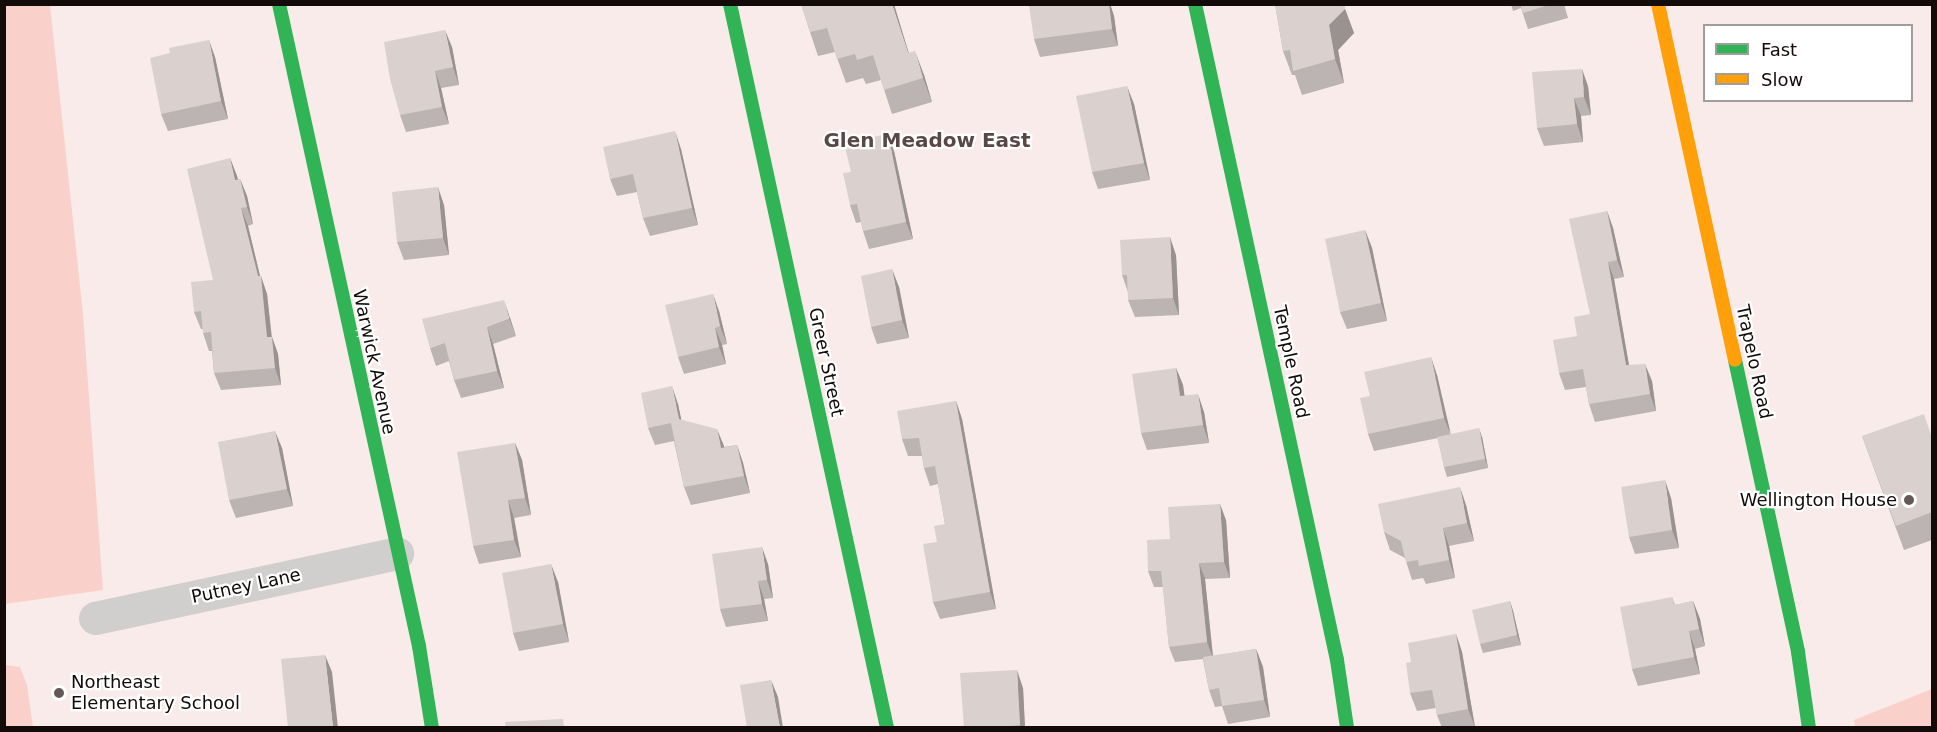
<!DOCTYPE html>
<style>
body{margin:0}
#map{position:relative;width:1937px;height:732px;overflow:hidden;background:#f8ebe9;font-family:"DejaVu Sans",sans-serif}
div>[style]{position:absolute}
.green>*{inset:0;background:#fad1ca}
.street>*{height:33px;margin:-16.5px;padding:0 16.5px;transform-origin:16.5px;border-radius:16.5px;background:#d1cece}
.fast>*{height:14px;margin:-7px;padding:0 7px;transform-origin:7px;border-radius:7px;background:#30b455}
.slow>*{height:14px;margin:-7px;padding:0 7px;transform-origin:7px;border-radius:7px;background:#ff9f0a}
.wall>*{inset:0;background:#bbb4b2}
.shaded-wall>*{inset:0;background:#999291}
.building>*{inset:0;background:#dad1cf}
.dots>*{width:16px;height:16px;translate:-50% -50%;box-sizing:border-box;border:3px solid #fff;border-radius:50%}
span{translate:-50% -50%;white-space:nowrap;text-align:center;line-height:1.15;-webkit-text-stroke:4.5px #fff;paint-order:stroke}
.street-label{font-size:18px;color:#120b0a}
.poi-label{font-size:18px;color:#120b0a}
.right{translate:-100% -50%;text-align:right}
.left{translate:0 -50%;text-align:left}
.neighbourhood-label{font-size:20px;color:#5a4845;font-weight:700}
.frame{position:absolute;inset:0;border:6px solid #120b0a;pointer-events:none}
.legend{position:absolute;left:1703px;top:24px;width:210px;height:78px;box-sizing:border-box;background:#fff;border:2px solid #a09d9d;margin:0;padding:8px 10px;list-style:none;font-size:18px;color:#120b0a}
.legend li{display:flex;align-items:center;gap:12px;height:30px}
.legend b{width:30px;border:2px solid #a09d9d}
</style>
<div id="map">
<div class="green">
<i style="clip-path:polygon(4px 5px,50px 5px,83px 314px,103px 590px,5px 604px)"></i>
<i style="clip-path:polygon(5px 665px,20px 667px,27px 685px,33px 727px,5px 727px)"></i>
<i style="clip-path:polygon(1932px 689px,1932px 727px,1855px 727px,1854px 720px)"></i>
</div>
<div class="street">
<i style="left:95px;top:618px;width:309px;rotate:-12.1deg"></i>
</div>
<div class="fast">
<i style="left:279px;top:4px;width:657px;rotate:77.7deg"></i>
<i style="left:419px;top:646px;width:83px;rotate:81deg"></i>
<i style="left:730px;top:4px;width:741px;rotate:77.76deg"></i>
<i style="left:1195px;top:4px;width:671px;rotate:77.79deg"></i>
<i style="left:1337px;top:660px;width:69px;rotate:81.6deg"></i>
<i style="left:1735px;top:360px;width:299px;rotate:77.8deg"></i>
<i style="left:1798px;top:652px;width:77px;rotate:81.8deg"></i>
</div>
<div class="slow">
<i style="left:1658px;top:4px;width:364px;rotate:77.8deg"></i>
</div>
<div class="wall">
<i style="clip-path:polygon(801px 4px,909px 53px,924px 75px,932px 102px,892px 114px,881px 80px,866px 84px,863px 78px,846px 83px,835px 52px,818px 56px,810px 32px)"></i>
<i style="clip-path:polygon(1040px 4px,1110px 4px,1114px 16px,1118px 46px,1040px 57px,1034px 39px)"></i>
<i style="clip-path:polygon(1275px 4px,1345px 4px,1344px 6px,1354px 33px,1338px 50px,1344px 83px,1302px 95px,1295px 75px,1292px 75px,1283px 51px)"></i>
<i style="clip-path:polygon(1511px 4px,1564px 4px,1568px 18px,1528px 29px,1521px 8px,1513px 11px)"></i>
<i style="clip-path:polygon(452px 47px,459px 85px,441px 88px,449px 124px,406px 132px,400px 115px)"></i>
<i style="clip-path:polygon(215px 57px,228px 119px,168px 131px,161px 114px)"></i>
<i style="clip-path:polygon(1588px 86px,1591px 115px,1581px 116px,1583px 142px,1544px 146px,1537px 128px)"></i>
<i style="clip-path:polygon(1134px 104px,1150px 180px,1098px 189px,1092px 172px)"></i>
<i style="clip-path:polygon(681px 149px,698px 225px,650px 236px,643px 218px,637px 192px,617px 196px,610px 179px)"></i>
<i style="clip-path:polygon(894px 151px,913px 239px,869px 249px,863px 231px,861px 222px,856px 223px,850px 205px,851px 172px)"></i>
<i style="clip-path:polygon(230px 158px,238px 179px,240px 179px,247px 196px,253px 224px,248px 226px,260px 276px,267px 294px,272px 337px,278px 354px,281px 385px,221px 390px,214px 373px,212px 351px,209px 351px,203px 333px,203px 329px,201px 329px,194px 312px,213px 280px)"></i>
<i style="clip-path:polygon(444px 205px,449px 255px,404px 260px,397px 242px)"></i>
<i style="clip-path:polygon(1607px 211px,1613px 228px,1624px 277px,1614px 279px,1629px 365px,1652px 381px,1656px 411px,1595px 422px,1589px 404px,1586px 387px,1565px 390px,1559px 373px,1590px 314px)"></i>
<i style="clip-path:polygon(1365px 230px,1372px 248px,1387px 321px,1347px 329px,1340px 312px)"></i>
<i style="clip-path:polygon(1176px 255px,1179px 315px,1135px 317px,1128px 300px,1128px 292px,1122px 275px)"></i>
<i style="clip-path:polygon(899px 287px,909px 338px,877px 344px,871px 327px)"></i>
<i style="clip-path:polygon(719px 311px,727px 344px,722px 345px,726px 364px,684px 374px,678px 357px)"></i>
<i style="clip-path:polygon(510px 318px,516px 336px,493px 344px,504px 388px,461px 398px,454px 380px,449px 361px,436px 366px,430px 348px)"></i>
<i style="clip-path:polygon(1176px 368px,1183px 385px,1184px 395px,1204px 412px,1209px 443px,1147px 450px,1141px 433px)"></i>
<i style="clip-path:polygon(1437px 375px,1450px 434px,1482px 437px,1488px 468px,1447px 477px,1444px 467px,1438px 438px,1374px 451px,1368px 434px,1370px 396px)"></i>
<i style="clip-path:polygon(956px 401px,962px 419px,996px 609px,940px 619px,933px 602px,937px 542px,945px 524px,938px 484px,930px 486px,924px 468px,922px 456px,908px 456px,902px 439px)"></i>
<i style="clip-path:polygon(678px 404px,681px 420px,724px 447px,737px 445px,743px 463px,750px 493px,691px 505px,684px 487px,674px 441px,655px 445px,648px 428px)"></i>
<i style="clip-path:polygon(1862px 436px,1932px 438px,1932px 540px,1904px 550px)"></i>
<i style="clip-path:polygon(515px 443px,522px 460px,531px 515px,514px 518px,521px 557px,479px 564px,473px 546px)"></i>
<i style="clip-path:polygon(282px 448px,293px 506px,236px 518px,229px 500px)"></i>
<i style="clip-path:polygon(1671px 498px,1679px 548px,1635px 554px,1629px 537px)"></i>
<i style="clip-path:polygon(1466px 505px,1474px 541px,1449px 546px,1455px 578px,1426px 584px,1423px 578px,1412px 580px,1405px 558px,1390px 550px,1384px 532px)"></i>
<i style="clip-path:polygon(1226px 520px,1230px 578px,1205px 579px,1213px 656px,1256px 649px,1263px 667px,1270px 717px,1228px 724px,1222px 706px,1215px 707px,1209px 690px,1203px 659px,1175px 662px,1169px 647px,1163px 587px,1154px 587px,1148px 571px,1170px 539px)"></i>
<i style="clip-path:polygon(768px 564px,773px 598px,764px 599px,768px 621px,726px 627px,720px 609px)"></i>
<i style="clip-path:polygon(558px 582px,569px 642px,519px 651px,513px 633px)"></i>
<i style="clip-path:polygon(1672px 597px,1675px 605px,1693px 601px,1700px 619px,1705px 646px,1695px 649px,1700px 674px,1638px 686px,1632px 669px)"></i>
<i style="clip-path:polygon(1510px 601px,1513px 611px,1521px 645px,1483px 653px,1480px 644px)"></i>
<i style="clip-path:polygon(1456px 634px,1462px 652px,1475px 727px,1442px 728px,1437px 715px,1436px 708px,1417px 711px,1410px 693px,1411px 662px)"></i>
<i style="clip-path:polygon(1023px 688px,1025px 728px,964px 728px)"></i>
</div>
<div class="shaded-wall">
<i style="clip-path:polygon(892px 4px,894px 4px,916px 77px,908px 53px)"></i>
<i style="clip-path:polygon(1109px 4px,1110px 4px,1114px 16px,1118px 46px,1112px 29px)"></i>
<i style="clip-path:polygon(1345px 9px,1354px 33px,1338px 50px,1344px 83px,1335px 59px,1329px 25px)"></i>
<i style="clip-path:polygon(445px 30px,452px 47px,459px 85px,453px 67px)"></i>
<i style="clip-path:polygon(209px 40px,215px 57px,228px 119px,221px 101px)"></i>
<i style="clip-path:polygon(915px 51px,924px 75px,932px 102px,923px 78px)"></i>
<i style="clip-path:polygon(1582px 69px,1588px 86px,1591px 115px,1584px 97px)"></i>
<i style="clip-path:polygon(435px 71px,441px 88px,449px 124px,442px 107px)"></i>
<i style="clip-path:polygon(1127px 86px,1134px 104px,1150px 180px,1144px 163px)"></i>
<i style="clip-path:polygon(1574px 98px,1581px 116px,1583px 142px,1577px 124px)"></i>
<i style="clip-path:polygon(675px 131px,681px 149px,698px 225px,692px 208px)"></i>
<i style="clip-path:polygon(888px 134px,894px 151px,913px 239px,906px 222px)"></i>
<i style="clip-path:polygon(230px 158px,237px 176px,242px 197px,235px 180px)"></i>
<i style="clip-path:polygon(240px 179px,247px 196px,253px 224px,247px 207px)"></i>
<i style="clip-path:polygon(438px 187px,444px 205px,449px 255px,443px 238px)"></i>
<i style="clip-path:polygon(241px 208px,248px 226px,261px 280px,261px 276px,267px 294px,272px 342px,272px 337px,278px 354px,281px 385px,275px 368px,267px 337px,258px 276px)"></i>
<i style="clip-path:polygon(1607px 211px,1613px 228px,1624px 277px,1617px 260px)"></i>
<i style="clip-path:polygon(1365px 230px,1372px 248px,1387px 321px,1381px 303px)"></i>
<i style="clip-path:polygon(1170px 237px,1176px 255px,1179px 315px,1173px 298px)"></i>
<i style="clip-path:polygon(1608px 262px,1614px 279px,1632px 383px,1626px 365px)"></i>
<i style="clip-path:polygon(892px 269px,899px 287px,909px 338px,902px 320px)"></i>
<i style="clip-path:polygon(713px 294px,719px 311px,727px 344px,720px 326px)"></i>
<i style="clip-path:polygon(504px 300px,516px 336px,509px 318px)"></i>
<i style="clip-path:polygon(487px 327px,493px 344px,504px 388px,497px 371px)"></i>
<i style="clip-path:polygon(715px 328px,722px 345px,726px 364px,719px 347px)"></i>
<i style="clip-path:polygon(1431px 357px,1437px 375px,1451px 435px,1444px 418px)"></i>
<i style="clip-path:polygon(1645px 364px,1652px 381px,1656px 411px,1650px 394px)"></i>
<i style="clip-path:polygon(1176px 368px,1183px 385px,1187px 413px,1180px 396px)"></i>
<i style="clip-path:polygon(672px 386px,678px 404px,685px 437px,679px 419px)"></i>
<i style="clip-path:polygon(1198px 394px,1204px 412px,1209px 443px,1203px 425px)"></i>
<i style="clip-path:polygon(956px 401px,962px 419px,996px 609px,990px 592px)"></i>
<i style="clip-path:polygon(1479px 428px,1482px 437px,1488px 468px,1485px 459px)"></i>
<i style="clip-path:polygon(717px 429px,724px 446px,728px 465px,721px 448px)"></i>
<i style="clip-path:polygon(275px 431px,282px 448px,293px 506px,287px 489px)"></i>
<i style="clip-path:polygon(515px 443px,522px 460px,531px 515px,525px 498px)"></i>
<i style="clip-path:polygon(737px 445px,743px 463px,750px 493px,744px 476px)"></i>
<i style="clip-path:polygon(1665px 480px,1671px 498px,1679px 548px,1672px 530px)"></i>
<i style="clip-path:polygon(1460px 487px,1466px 505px,1474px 541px,1467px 523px)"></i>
<i style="clip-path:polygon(508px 500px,514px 518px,521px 557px,514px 540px)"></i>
<i style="clip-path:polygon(1220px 504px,1226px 520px,1230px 578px,1224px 562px)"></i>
<i style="clip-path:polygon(1443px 528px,1449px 546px,1455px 578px,1449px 560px)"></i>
<i style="clip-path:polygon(762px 547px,768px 564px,773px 598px,767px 580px)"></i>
<i style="clip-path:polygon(1199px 563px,1205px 579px,1213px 658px,1207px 642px)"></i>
<i style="clip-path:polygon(551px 564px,558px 582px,569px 642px,563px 624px)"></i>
<i style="clip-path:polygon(758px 581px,764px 599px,768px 621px,762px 604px)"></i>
<i style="clip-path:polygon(1510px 601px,1513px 611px,1521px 645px,1517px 635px)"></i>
<i style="clip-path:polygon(1693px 601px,1700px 619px,1705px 646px,1699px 629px)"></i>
<i style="clip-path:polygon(1689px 631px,1695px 649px,1700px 674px,1694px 657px)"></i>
<i style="clip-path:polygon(1456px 634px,1462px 652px,1475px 727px,1468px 709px)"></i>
<i style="clip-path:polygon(1256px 649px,1263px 667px,1270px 717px,1264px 700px)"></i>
<i style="clip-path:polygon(325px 655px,332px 672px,338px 728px,333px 728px)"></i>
<i style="clip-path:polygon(1017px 670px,1023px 688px,1025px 728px,1021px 728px,1020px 725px)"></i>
<i style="clip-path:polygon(771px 680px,778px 697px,783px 728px,780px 728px)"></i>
</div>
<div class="building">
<i style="clip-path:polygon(801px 4px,892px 4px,908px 53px,915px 51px,923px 78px,884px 90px,873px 55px,857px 60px,855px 54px,837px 59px,827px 28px,810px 32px)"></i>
<i style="clip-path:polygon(1109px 4px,1112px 29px,1034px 39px,1029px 6px,1040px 4px)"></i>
<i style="clip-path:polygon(1275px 4px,1343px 4px,1345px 9px,1329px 25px,1335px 59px,1293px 71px,1290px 50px,1283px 51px)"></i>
<i style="clip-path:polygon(1520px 4px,1552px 4px,1523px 13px)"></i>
<i style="clip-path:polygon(445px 30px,453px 67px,435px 71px,442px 107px,400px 115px,390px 79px,384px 42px)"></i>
<i style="clip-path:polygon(209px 40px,221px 101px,161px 114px,150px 58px,170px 53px,169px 48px)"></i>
<i style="clip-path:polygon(1582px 69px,1584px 97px,1574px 98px,1577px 124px,1537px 128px,1532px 72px)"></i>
<i style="clip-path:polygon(1127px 86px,1144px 163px,1092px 172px,1076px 96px)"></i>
<i style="clip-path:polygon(675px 131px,692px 208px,643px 218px,633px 174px,610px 179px,603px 147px)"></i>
<i style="clip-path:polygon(888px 134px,906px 222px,863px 231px,857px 204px,850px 205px,843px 173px,851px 172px,844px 143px)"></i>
<i style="clip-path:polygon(230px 158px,235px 180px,240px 179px,247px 207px,241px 208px,258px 276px,261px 276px,267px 337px,272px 337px,275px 368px,214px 373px,211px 332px,203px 333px,201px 311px,194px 312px,191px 282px,213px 280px,187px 169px)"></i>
<i style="clip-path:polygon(438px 187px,443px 238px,397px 242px,392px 192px)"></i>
<i style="clip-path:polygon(1607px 211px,1617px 260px,1608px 262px,1626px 365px,1645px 364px,1650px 394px,1589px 404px,1583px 369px,1559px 373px,1553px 340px,1577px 336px,1574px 317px,1590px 314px,1569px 219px)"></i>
<i style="clip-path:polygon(1365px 230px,1381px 303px,1340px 312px,1325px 239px)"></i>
<i style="clip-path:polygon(1170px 237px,1173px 298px,1128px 300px,1127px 275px,1122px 275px,1120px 240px)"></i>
<i style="clip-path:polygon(892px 269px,902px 320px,871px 327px,861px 276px)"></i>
<i style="clip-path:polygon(713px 294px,720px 326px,715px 328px,719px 347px,678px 357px,665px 305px)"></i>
<i style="clip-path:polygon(504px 300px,509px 318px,487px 327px,497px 371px,454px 380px,445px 343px,430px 348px,422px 319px)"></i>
<i style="clip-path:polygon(1431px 357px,1444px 418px,1368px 434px,1360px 398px,1370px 396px,1364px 372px)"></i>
<i style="clip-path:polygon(1176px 368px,1180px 396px,1198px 394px,1203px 425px,1141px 433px,1132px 374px)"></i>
<i style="clip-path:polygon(672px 386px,679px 419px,717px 429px,721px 448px,737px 445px,744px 476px,684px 487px,671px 423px,648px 428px,641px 393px)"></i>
<i style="clip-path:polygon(956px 401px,990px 592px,933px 602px,923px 544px,937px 542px,934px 526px,945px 524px,935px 466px,924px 468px,919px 438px,902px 439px,897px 411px)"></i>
<i style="clip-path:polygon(1924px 414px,1932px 438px,1932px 512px,1896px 526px,1862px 436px)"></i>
<i style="clip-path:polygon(1479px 428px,1485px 459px,1444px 467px,1437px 437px)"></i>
<i style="clip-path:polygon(275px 431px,287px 489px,229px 500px,218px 442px)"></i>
<i style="clip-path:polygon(515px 443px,525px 498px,508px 500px,514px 540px,473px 546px,457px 452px)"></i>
<i style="clip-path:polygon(1665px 480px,1672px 530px,1629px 537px,1621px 487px)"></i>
<i style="clip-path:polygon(1460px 487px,1467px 523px,1443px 528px,1449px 560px,1419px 566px,1418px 560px,1406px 562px,1401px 541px,1384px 532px,1378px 504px)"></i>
<i style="clip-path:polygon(1220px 504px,1224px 562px,1199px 563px,1207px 642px,1169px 647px,1161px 571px,1148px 571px,1147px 540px,1170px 539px,1168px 507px)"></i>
<i style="clip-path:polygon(762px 547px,767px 580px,758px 581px,762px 604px,720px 609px,712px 554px)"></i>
<i style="clip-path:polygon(551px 564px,563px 624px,513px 633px,502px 573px)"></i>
<i style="clip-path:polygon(1672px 597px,1674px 605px,1693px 601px,1699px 629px,1689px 631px,1694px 657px,1632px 669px,1620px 607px)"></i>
<i style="clip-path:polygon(1510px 601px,1517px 635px,1480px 644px,1472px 610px)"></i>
<i style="clip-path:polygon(1456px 634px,1468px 709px,1437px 715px,1432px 690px,1410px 693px,1406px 663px,1411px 662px,1408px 643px)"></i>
<i style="clip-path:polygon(1256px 649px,1264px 700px,1222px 706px,1219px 688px,1209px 690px,1203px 657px)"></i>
<i style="clip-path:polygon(325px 655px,333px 728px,288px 728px,281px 659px)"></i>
<i style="clip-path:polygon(1017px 670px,1020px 725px,981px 728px,964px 728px,960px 673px)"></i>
<i style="clip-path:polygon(771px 680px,780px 728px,747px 728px,740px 685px)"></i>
<i style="clip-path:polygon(563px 719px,564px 728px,506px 728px,505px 722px)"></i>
</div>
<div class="dots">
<i style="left:1909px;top:500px;background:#625958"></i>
<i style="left:59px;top:693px;background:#625958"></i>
</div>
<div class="street-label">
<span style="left:374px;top:362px;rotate:78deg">Warwick Avenue</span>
<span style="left:826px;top:362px;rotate:78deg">Greer Street</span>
<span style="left:1291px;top:362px;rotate:78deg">Temple Road</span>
<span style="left:1754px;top:362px;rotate:78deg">Trapelo Road</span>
<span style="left:246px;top:586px;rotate:-12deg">Putney Lane</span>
</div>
<div class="poi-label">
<span class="right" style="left:1897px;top:500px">Wellington House</span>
<span class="left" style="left:71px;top:693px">Northeast<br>Elementary School</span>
</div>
<div class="neighbourhood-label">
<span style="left:927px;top:140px">Glen Meadow East</span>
</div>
<div class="frame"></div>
<ul class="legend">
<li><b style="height:8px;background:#30b455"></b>Fast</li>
<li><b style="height:8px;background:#ff9f0a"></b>Slow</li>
</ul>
</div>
